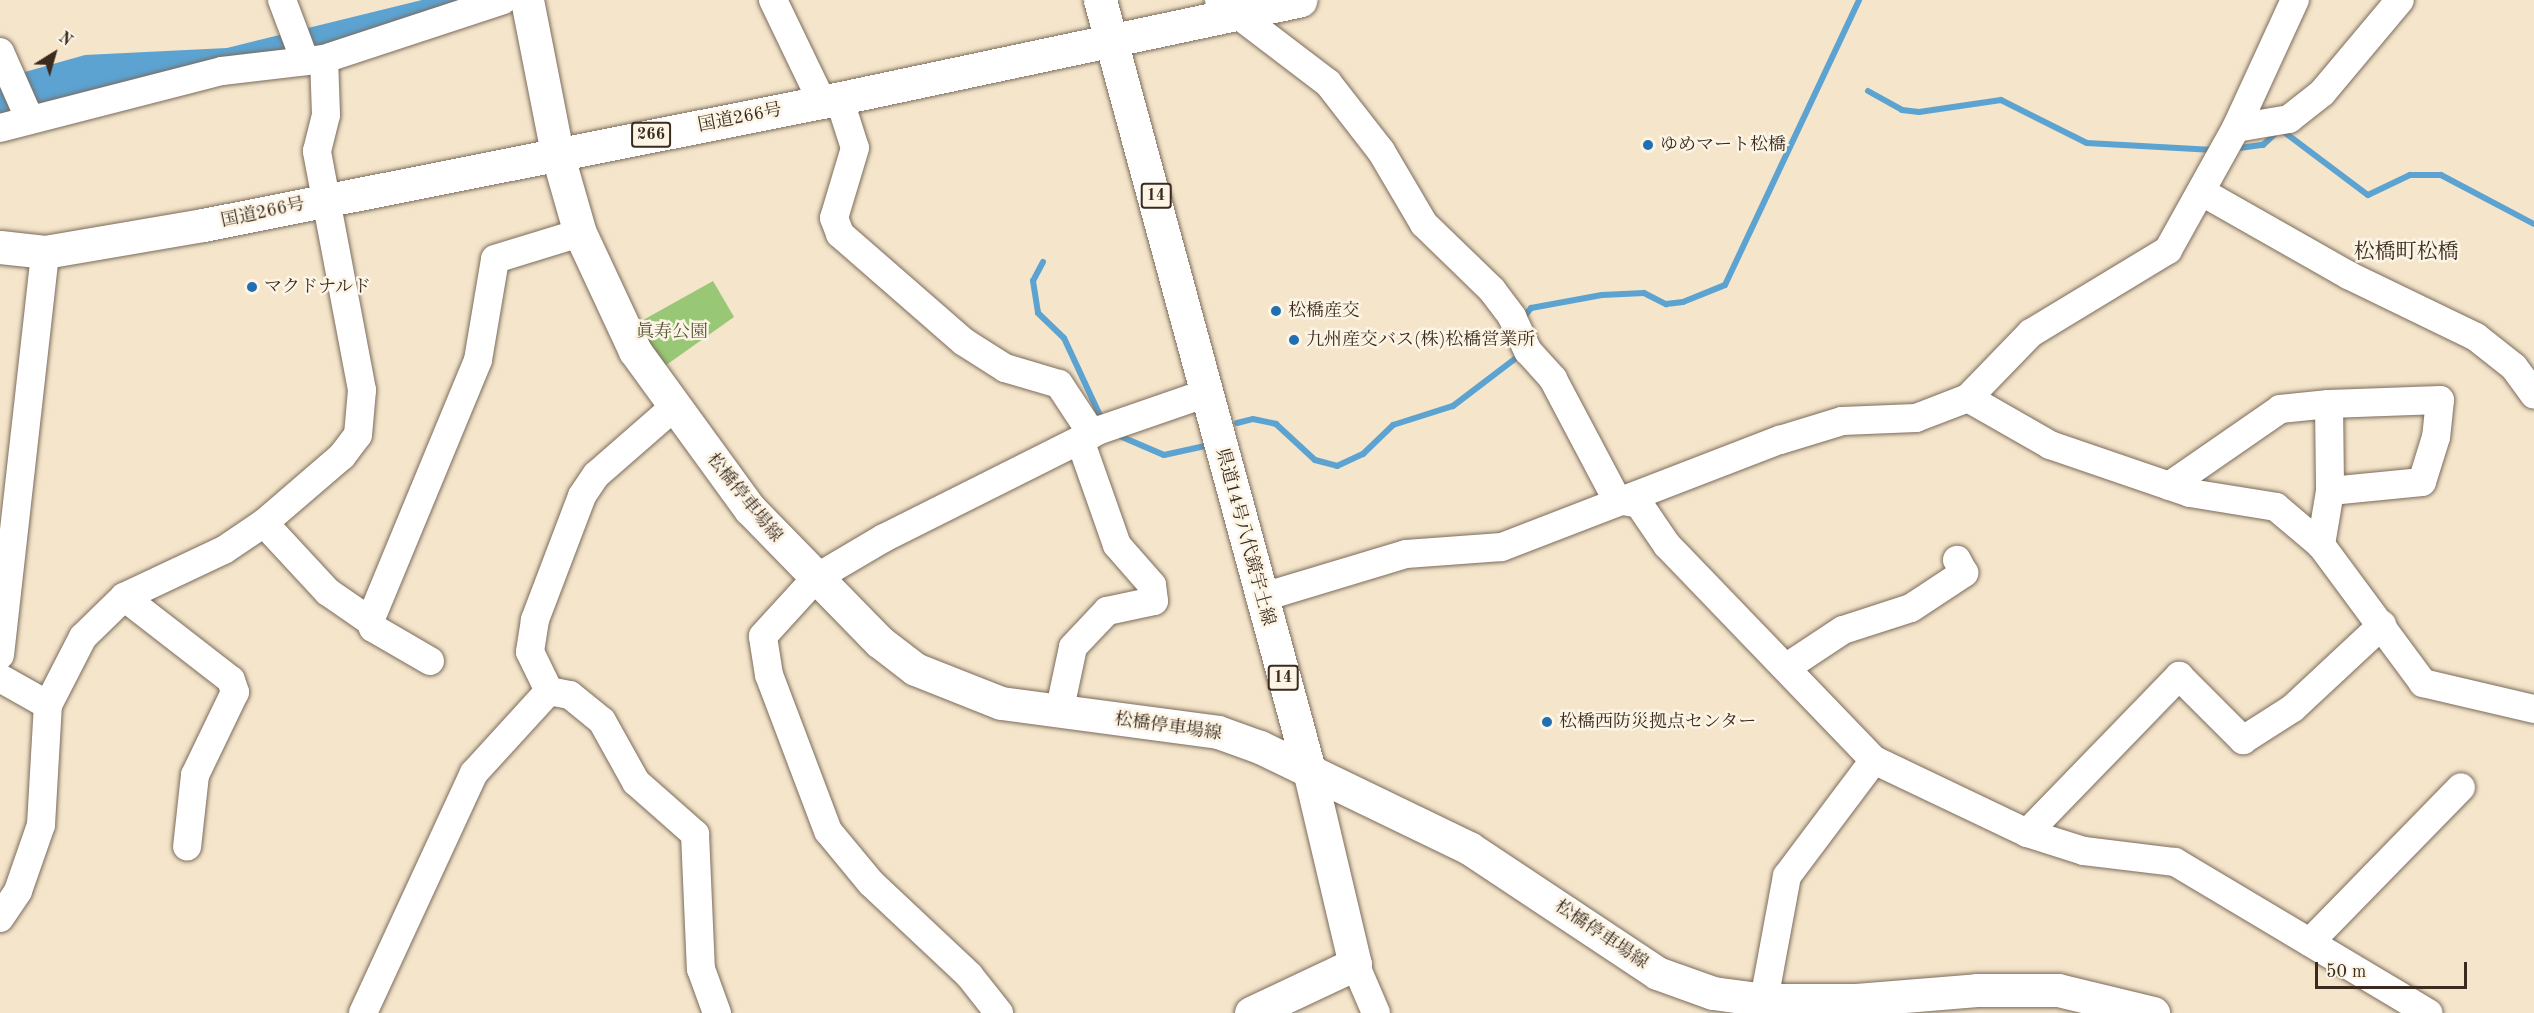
<!DOCTYPE html>
<meta charset="utf-8">
<style>
body{margin:0}
#map{position:relative;width:2534px;height:1013px;overflow:hidden;background:#f4e5cb;font-family:"Old Standard TT","Noto Serif JP",serif}
div>[style]{position:absolute}
.green>*{inset:0;background:#98c775}
.water>*{inset:0;background:#5ca3d2}
.stream>*{height:6px;margin:-3px;padding:0 3px;transform-origin:3px;border-radius:3px;background:#5ca3d2}
.roads{filter:drop-shadow(0 0 2px #7c6b5b) drop-shadow(0 0 2px #7c6b5b)}
.minor>*{height:28px;margin:-14px;padding:0 14px;transform-origin:14px;border-radius:14px;background:#fff}
.major>*{height:33px;margin:-16.5px;padding:0 16.5px;transform-origin:16.5px;border-radius:16.5px;background:#fff}
.highway>*{height:33px;margin:-16.5px;padding:0 16.5px;transform-origin:16.5px;border-radius:16.5px;background:#fff}
.dots>*{width:16px;height:16px;translate:-50% -50%;box-sizing:border-box;border:3px solid #fcf5e5;border-radius:50%}
span{translate:-50% -50%;white-space:nowrap;text-align:center;line-height:1.15;-webkit-text-stroke:5px #fcf5e5;paint-order:stroke}
.shield-label span{padding:2px 4px;background:#fcf5e5;border:2px solid;border-radius:4px;-webkit-text-stroke-width:0}
.shield-label{font-size:16px;color:#3b2a1e;font-weight:700}
.street-label{font-size:18px;color:#3b2a1e}
.poi-label{font-size:18px;color:#3b2a1e}
.left{translate:0 -50%;text-align:left}
.park-label{font-size:18px;color:#575938}
.quarter-label{font-size:21px;color:#3b2a1e}
.north{position:absolute;left:24px;top:24px;width:60px;height:60px;-webkit-text-stroke:4px #fcf5e5;paint-order:stroke;rotate:37deg;font-size:16px;font-weight:700;line-height:24px;text-align:center;color:#3b2a1e}
.north::after{content:'';display:block;margin:auto;width:21px;height:27px;background:#3b2a1e;clip-path:polygon(50% 0,100% 100%,50% 72%,0 100%)}
.scale{position:absolute;left:2315px;top:962px;width:152px;height:27px;box-sizing:border-box;border:3px solid #3b2a1e;border-top:0;padding-left:8px;font-size:18px;line-height:21px;white-space:nowrap;color:#3b2a1e;-webkit-text-stroke:4px #fcf5e5;paint-order:stroke}
</style>
<div id="map">
<div class="green">
<i style="clip-path:polygon(713px 281px,734px 317px,662px 368px,636px 324px)"></i>
</div>
<div class="water">
<i style="clip-path:polygon(422px 0,471px 0,372px 35px,0 120px,0 79px,85px 55px,227px 48px)"></i>
</div>
<div class="stream">
<i style="left:1868px;top:91px;width:39px;rotate:29deg"></i>
<i style="left:1902px;top:110px;width:17px;rotate:7deg"></i>
<i style="left:1919px;top:112px;width:83px;rotate:-8.3deg"></i>
<i style="left:2001px;top:100px;width:96px;rotate:26.6deg"></i>
<i style="left:2087px;top:143px;width:127px;rotate:3.2deg"></i>
<i style="left:2284px;top:132px;width:105px;rotate:36.9deg"></i>
<i style="left:2368px;top:195px;width:47px;rotate:-25.5deg"></i>
<i style="left:2410px;top:175px;width:31px"></i>
<i style="left:2441px;top:175px;width:105px;rotate:27.8deg"></i>
<i style="left:2233px;top:149px;width:30px;rotate:-8deg"></i>
<i style="left:2263px;top:145px;width:16px;rotate:-43deg"></i>
<i style="left:1043px;top:262px;width:21px;rotate:118deg"></i>
<i style="left:1033px;top:281px;width:32px;rotate:81deg"></i>
<i style="left:1038px;top:313px;width:36px;rotate:44deg"></i>
<i style="left:1064px;top:338px;width:90px;rotate:65.1deg"></i>
<i style="left:1523px;top:318px;width:13px;rotate:-51deg"></i>
<i style="left:1531px;top:308px;width:72px;rotate:-10.4deg"></i>
<i style="left:1602px;top:295px;width:42px;rotate:-2.7deg"></i>
<i style="left:1644px;top:293px;width:25px;rotate:27deg"></i>
<i style="left:1666px;top:304px;width:17px;rotate:-7deg"></i>
<i style="left:1683px;top:302px;width:45px;rotate:-22deg"></i>
<i style="left:1725px;top:285px;width:315px;rotate:-64.8deg"></i>
<i style="left:1237px;top:423px;width:16px;rotate:-14deg"></i>
<i style="left:1253px;top:419px;width:24px;rotate:12deg"></i>
<i style="left:1276px;top:424px;width:53px;rotate:42.7deg"></i>
<i style="left:1315px;top:460px;width:23px;rotate:15deg"></i>
<i style="left:1337px;top:466px;width:29px;rotate:-25deg"></i>
<i style="left:1363px;top:454px;width:42px;rotate:-44deg"></i>
<i style="left:1393px;top:425px;width:63px;rotate:-17.6deg"></i>
<i style="left:1453px;top:406px;width:84px;rotate:-37.3deg"></i>
<i style="left:1115px;top:434px;width:53px;rotate:23.2deg"></i>
<i style="left:1164px;top:455px;width:42px;rotate:-12.4deg"></i>
</div>
<div class="roads">
<div class="minor">
<i style="left:282px;top:0;width:65px;rotate:69.3deg"></i>
<i style="left:773px;top:0;width:113px;rotate:64.3deg"></i>
<i style="left:1219px;top:0;width:137px;rotate:37.3deg"></i>
<i style="left:1328px;top:83px;width:86px;rotate:52.1deg"></i>
<i style="left:1381px;top:151px;width:85px;rotate:59.5deg"></i>
<i style="left:1424px;top:224px;width:95px;rotate:44.1deg"></i>
<i style="left:1492px;top:290px;width:34px;rotate:53deg"></i>
<i style="left:1512px;top:317px;width:38px;rotate:65deg"></i>
<i style="left:1528px;top:351px;width:38px;rotate:48deg"></i>
<i style="left:1553px;top:379px;width:137px;rotate:62.1deg"></i>
<i style="left:1617px;top:500px;width:22px;rotate:10deg"></i>
<i style="left:1639px;top:504px;width:50px;rotate:55.7deg"></i>
<i style="left:1667px;top:545px;width:298px;rotate:46.1deg"></i>
<i style="left:1874px;top:760px;width:170px;rotate:25.5deg"></i>
<i style="left:2027px;top:833px;width:60px;rotate:17.5deg"></i>
<i style="left:2084px;top:851px;width:92px;rotate:6.9deg"></i>
<i style="left:2175px;top:862px;width:295px;rotate:30.8deg"></i>
<i style="left:0;top:52px;width:74px;rotate:66.2deg"></i>
<i style="left:839px;top:98px;width:52px;rotate:72.3deg"></i>
<i style="left:855px;top:148px;width:73px;rotate:106.7deg"></i>
<i style="left:834px;top:218px;width:17px;rotate:69deg"></i>
<i style="left:840px;top:234px;width:164px;rotate:41.1deg"></i>
<i style="left:964px;top:342px;width:49px;rotate:32.4deg"></i>
<i style="left:1005px;top:368px;width:56px;rotate:16.5deg"></i>
<i style="left:1059px;top:384px;width:60px;rotate:56.6deg"></i>
<i style="left:0;top:128px;width:229px;rotate:-14.4deg"></i>
<i style="left:222px;top:71px;width:103px;rotate:-6.7deg"></i>
<i style="left:324px;top:59px;width:188px;rotate:-18.2deg"></i>
<i style="left:2236px;top:128px;width:54px;rotate:-9.6deg"></i>
<i style="left:2289px;top:119px;width:42px;rotate:-38.2deg"></i>
<i style="left:2322px;top:93px;width:121px;rotate:-50deg"></i>
<i style="left:2202px;top:192px;width:168px;rotate:29.6deg"></i>
<i style="left:2348px;top:275px;width:142px;rotate:25.8deg"></i>
<i style="left:2476px;top:337px;width:48px;rotate:38.3deg"></i>
<i style="left:2514px;top:367px;width:34px;rotate:54deg"></i>
<i style="left:1968px;top:398px;width:95px;rotate:29.8deg"></i>
<i style="left:2050px;top:445px;width:148px;rotate:18.9deg"></i>
<i style="left:2190px;top:493px;width:87px;rotate:9.2deg"></i>
<i style="left:2276px;top:507px;width:59px;rotate:40.2deg"></i>
<i style="left:2321px;top:545px;width:172px;rotate:53.5deg"></i>
<i style="left:2423px;top:683px;width:114px;rotate:13.2deg"></i>
<i style="left:2329px;top:404px;width:111px;rotate:-2.1deg"></i>
<i style="left:2440px;top:400px;width:37px;rotate:96deg"></i>
<i style="left:2436px;top:437px;width:47px;rotate:107.3deg"></i>
<i style="left:2422px;top:482px;width:92px;rotate:174.4deg"></i>
<i style="left:674px;top:407px;width:103px;rotate:138.9deg"></i>
<i style="left:596px;top:475px;width:25px;rotate:124deg"></i>
<i style="left:582px;top:496px;width:133px;rotate:110.8deg"></i>
<i style="left:535px;top:620px;width:32px;rotate:99deg"></i>
<i style="left:530px;top:652px;width:43px;rotate:64deg"></i>
<i style="left:549px;top:691px;width:21px;rotate:11deg"></i>
<i style="left:570px;top:695px;width:41px;rotate:39.1deg"></i>
<i style="left:602px;top:721px;width:70px;rotate:60.9deg"></i>
<i style="left:636px;top:782px;width:79px;rotate:41.4deg"></i>
<i style="left:695px;top:834px;width:135px;rotate:87.5deg"></i>
<i style="left:701px;top:969px;width:47px;rotate:70deg"></i>
<i style="left:2169px;top:486px;width:135px;rotate:-34.7deg"></i>
<i style="left:2280px;top:409px;width:49px;rotate:-5.8deg"></i>
<i style="left:2329px;top:404px;width:87px;rotate:89.3deg"></i>
<i style="left:2330px;top:491px;width:55px;rotate:99.5deg"></i>
<i style="left:264px;top:523px;width:94px;rotate:47.2deg"></i>
<i style="left:328px;top:592px;width:51px;rotate:34.6deg"></i>
<i style="left:124px;top:597px;width:135px;rotate:37.8deg"></i>
<i style="left:231px;top:680px;width:13px;rotate:72deg"></i>
<i style="left:235px;top:692px;width:92px;rotate:115.7deg"></i>
<i style="left:195px;top:775px;width:72px;rotate:96.3deg"></i>
<i style="left:1260px;top:598px;width:152px;rotate:-16.8deg"></i>
<i style="left:1406px;top:554px;width:96px;rotate:-4.2deg"></i>
<i style="left:1502px;top:547px;width:298px;rotate:-21.1deg"></i>
<i style="left:1780px;top:440px;width:65px;rotate:-17deg"></i>
<i style="left:1842px;top:421px;width:74px;rotate:-2.3deg"></i>
<i style="left:1916px;top:418px;width:56px;rotate:-21deg"></i>
<i style="left:1968px;top:398px;width:91px;rotate:-45.9deg"></i>
<i style="left:2031px;top:333px;width:160px;rotate:-31.2deg"></i>
<i style="left:2168px;top:250px;width:140px;rotate:-60.9deg"></i>
<i style="left:2236px;top:128px;width:141px;rotate:-65.3deg"></i>
<i style="left:0;top:655px;width:406px;rotate:-83.6deg"></i>
<i style="left:430px;top:661px;width:66px;rotate:-149.9deg"></i>
<i style="left:373px;top:628px;width:8px;rotate:-113deg"></i>
<i style="left:370px;top:621px;width:282px;rotate:-67.5deg"></i>
<i style="left:478px;top:360px;width:102px;rotate:-80.4deg"></i>
<i style="left:495px;top:259px;width:89px;rotate:-17deg"></i>
<i style="left:1787px;top:667px;width:67px;rotate:-33.5deg"></i>
<i style="left:1843px;top:630px;width:71px;rotate:-17.9deg"></i>
<i style="left:1911px;top:608px;width:64px;rotate:-33.4deg"></i>
<i style="left:1964px;top:573px;width:15px;rotate:-118deg"></i>
<i style="left:0;top:678px;width:55px;rotate:29.4deg"></i>
<i style="left:1059px;top:713px;width:67px;rotate:-78deg"></i>
<i style="left:1073px;top:647px;width:50px;rotate:-46.6deg"></i>
<i style="left:1107px;top:611px;width:48px;rotate:-12deg"></i>
<i style="left:1154px;top:601px;width:16px;rotate:-97deg"></i>
<i style="left:1152px;top:585px;width:53px;rotate:-131.2deg"></i>
<i style="left:1117px;top:545px;width:111px;rotate:-109.4deg"></i>
<i style="left:2027px;top:833px;width:219px;rotate:-45.9deg"></i>
<i style="left:2179px;top:676px;width:91px;rotate:45deg"></i>
<i style="left:2243px;top:740px;width:59px;rotate:-32.6deg"></i>
<i style="left:2293px;top:708px;width:122px;rotate:-43deg"></i>
<i style="left:0;top:918px;width:32px;rotate:-56deg"></i>
<i style="left:18px;top:891px;width:70px;rotate:-70.8deg"></i>
<i style="left:41px;top:825px;width:120px;rotate:-86.7deg"></i>
<i style="left:48px;top:705px;width:76px;rotate:-62.8deg"></i>
<i style="left:83px;top:637px;width:57px;rotate:-44.3deg"></i>
<i style="left:124px;top:597px;width:110px;rotate:-25.2deg"></i>
<i style="left:224px;top:550px;width:48px;rotate:-34deg"></i>
<i style="left:264px;top:523px;width:103px;rotate:-40.7deg"></i>
<i style="left:342px;top:456px;width:26px;rotate:-53deg"></i>
<i style="left:358px;top:435px;width:45px;rotate:-84.9deg"></i>
<i style="left:362px;top:390px;width:243px;rotate:-100.7deg"></i>
<i style="left:317px;top:151px;width:37px;rotate:-76deg"></i>
<i style="left:326px;top:115px;width:56px;rotate:-92deg"></i>
<i style="left:2310px;top:942px;width:216px;rotate:-45.7deg"></i>
<i style="left:1355px;top:964px;width:53px;rotate:66.8deg"></i>
<i style="left:1764px;top:1000px;width:126px;rotate:-79.5deg"></i>
<i style="left:1787px;top:876px;width:145px;rotate:-53.1deg"></i>
<i style="left:363px;top:1013px;width:264px;rotate:-65.2deg"></i>
<i style="left:474px;top:773px;width:111px;rotate:-47.6deg"></i>
<i style="left:999px;top:1013px;width:48px;rotate:-128.3deg"></i>
<i style="left:969px;top:975px;width:134px;rotate:-136.8deg"></i>
<i style="left:871px;top:883px;width:67px;rotate:-129.6deg"></i>
<i style="left:828px;top:831px;width:167px;rotate:-110.7deg"></i>
<i style="left:769px;top:675px;width:39px;rotate:-99deg"></i>
<i style="left:763px;top:636px;width:79px;rotate:-47.6deg"></i>
<i style="left:816px;top:578px;width:79px;rotate:-30.5deg"></i>
<i style="left:884px;top:538px;width:241px;rotate:-26.6deg"></i>
<i style="left:1100px;top:430px;width:113px;rotate:-19.1deg"></i>
</div>
<div class="major">
<i style="left:527px;top:0;width:156px;rotate:78.9deg"></i>
<i style="left:557px;top:153px;width:83px;rotate:74deg"></i>
<i style="left:580px;top:233px;width:130px;rotate:65deg"></i>
<i style="left:635px;top:351px;width:195px;rotate:54deg"></i>
<i style="left:750px;top:509px;width:186px;rotate:45.7deg"></i>
<i style="left:880px;top:642px;width:44px;rotate:37.6deg"></i>
<i style="left:915px;top:669px;width:92px;rotate:21.6deg"></i>
<i style="left:1001px;top:703px;width:219px;rotate:7.6deg"></i>
<i style="left:1218px;top:732px;width:45px;rotate:19.7deg"></i>
<i style="left:1260px;top:747px;width:232px;rotate:25.8deg"></i>
<i style="left:1469px;top:848px;width:226px;rotate:33.6deg"></i>
<i style="left:1657px;top:973px;width:59px;rotate:19.7deg"></i>
<i style="left:1713px;top:993px;width:51px;rotate:7.8deg"></i>
<i style="left:1764px;top:1000px;width:92px"></i>
<i style="left:1856px;top:1000px;width:121px;rotate:-4.7deg"></i>
<i style="left:1977px;top:990px;width:81px"></i>
<i style="left:2058px;top:990px;width:98px;rotate:13.6deg"></i>
<i style="left:1100px;top:0;width:798px;rotate:74.81deg"></i>
<i style="left:1309px;top:770px;width:199px;rotate:76.7deg"></i>
<i style="left:1355px;top:964px;width:115px;rotate:154.8deg"></i>
</div>
<div class="highway">
<i style="left:0;top:247px;width:45px;rotate:6.3deg"></i>
<i style="left:45px;top:252px;width:160px;rotate:-9.7deg"></i>
<i style="left:203px;top:225px;width:631px;rotate:-11.24deg"></i>
<i style="left:822px;top:102px;width:489px;rotate:-12deg"></i>
</div>
</div>
<div class="dots">
<i style="left:1648px;top:145px;background:#1f6fb2"></i>
<i style="left:252px;top:287px;background:#1f6fb2"></i>
<i style="left:1276px;top:311px;background:#1f6fb2"></i>
<i style="left:1294px;top:340px;background:#1f6fb2"></i>
<i style="left:1547px;top:722px;background:#1f6fb2"></i>
</div>
<div class="shield-label">
<span style="left:651px;top:135px">266</span>
<span style="left:1156px;top:196px">14</span>
<span style="left:1283px;top:678px">14</span>
</div>
<div class="street-label">
<span style="left:740px;top:118px;rotate:-11deg">国道266号</span>
<span style="left:263px;top:213px;rotate:-12deg">国道266号</span>
<span style="left:744px;top:498px;rotate:51deg">松橋停車場線</span>
<span style="left:1245px;top:537px;rotate:75deg">県道14号八代鏡宇土線</span>
<span style="left:1168px;top:727px;rotate:8deg">松橋停車場線</span>
<span style="left:1601px;top:935px;rotate:34deg">松橋停車場線</span>
</div>
<div class="poi-label">
<span class="left" style="left:1660px;top:145px">ゆめマート松橋</span>
<span class="left" style="left:264px;top:287px">マクドナルド</span>
<span class="left" style="left:1288px;top:311px">松橋産交</span>
<span class="left" style="left:1306px;top:340px">九州産交バス(株)松橋営業所</span>
<span class="left" style="left:1559px;top:722px">松橋西防災拠点センター</span>
</div>
<div class="park-label">
<span style="left:672px;top:332px">眞寿公園</span>
</div>
<div class="quarter-label">
<span style="left:2406px;top:253px">松橋町松橋</span>
</div>
<div class="north">N</div>
<div class="scale">50 m</div>
</div>
